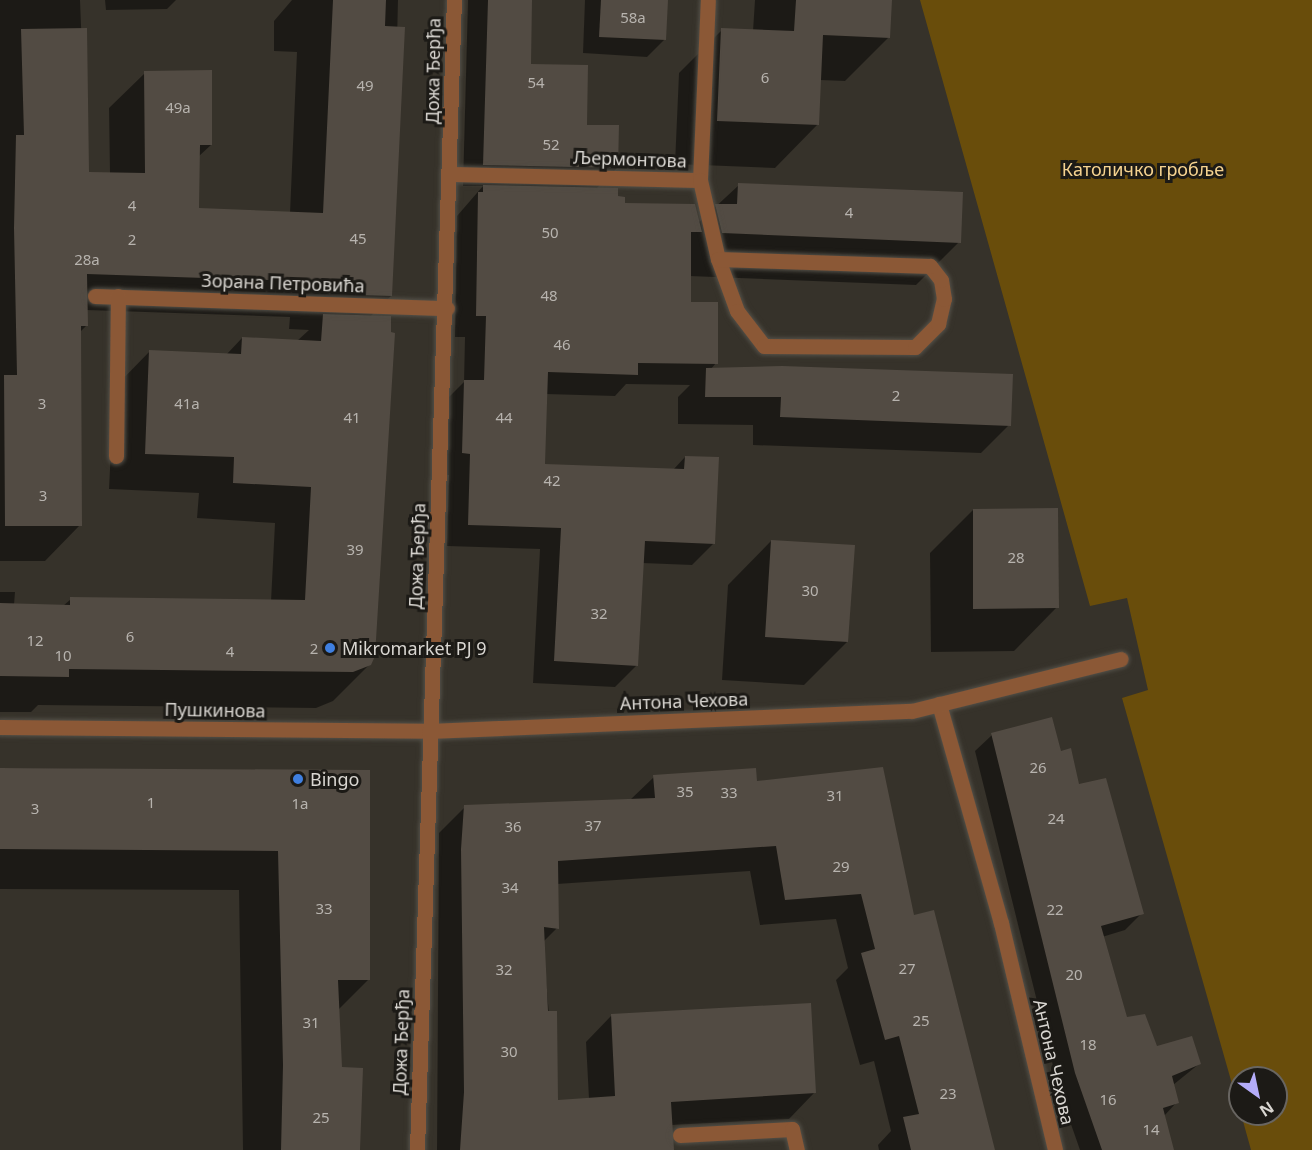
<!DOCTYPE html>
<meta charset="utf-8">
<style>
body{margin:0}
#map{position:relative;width:1312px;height:1150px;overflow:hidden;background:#36322a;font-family:"Noto Sans",sans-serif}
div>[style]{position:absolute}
.green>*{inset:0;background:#694d0b}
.shadow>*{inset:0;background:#0007}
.building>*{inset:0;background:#524b43}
.roads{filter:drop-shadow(0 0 2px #535048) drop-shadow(0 0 2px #535048)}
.minor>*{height:15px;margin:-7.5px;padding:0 7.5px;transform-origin:7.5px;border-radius:7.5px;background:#8b5836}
.dots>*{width:16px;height:16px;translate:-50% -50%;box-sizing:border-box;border:3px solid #1c1a16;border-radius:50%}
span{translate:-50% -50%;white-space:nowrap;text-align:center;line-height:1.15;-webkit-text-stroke:6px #1c1a16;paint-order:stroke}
.number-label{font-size:15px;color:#b7b3ae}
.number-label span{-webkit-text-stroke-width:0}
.street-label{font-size:18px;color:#d9d6d1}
.park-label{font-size:18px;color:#f6d390}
.poi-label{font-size:18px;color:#d9d6d1}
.left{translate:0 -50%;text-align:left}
.north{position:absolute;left:1228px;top:1066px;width:60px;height:60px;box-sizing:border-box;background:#1c1a16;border:2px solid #686561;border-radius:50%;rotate:147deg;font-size:16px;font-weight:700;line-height:24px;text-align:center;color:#d9d6d1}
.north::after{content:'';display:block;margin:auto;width:21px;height:27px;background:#b4acf9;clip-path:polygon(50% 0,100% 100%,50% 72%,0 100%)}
</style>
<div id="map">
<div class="green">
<i style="clip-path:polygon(920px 0,1312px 0,1312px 1150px,1251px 1150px,1241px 1114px,1276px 1114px,1276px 1078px,1240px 1078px,1240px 1112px,1122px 698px,1148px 690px,1127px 598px,1090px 606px)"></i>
</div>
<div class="shadow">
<i style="clip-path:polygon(0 0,80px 0,87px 173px,110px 174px,109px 108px,145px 73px,211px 145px,198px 157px,198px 209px,290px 213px,297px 52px,274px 51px,274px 21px,292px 0,398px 0,391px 296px,370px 317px,370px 664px,333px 701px,316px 708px,38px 705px,31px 712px,0 712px,0 592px,15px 592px,14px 605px,63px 606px,71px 599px,271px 601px,275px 523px,197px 518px,199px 493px,109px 489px,114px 388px,150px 351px,226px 355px,242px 338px,297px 341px,309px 330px,289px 329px,290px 317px,86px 310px,86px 326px,80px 332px,80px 525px,45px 561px,0 561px)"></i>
<i style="clip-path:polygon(105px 0,176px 0,167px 9px,106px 10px)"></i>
<i style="clip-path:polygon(468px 0,531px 0,529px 65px,586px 126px,617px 168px,596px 189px,623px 205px,698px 223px,739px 185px,959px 242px,916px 285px,689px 276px,689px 303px,716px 363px,711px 369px,1009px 425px,981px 453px,753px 445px,753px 425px,678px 424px,678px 397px,690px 385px,626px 384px,615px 396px,545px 394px,544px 465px,673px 470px,685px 457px,714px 543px,692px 565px,642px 563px,637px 665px,615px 687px,533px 683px,540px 549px,447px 546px,449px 475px,440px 475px,443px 403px,464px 382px,465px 337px,455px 337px,457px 216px,483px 186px,463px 186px)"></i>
<i style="clip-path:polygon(585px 0,666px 0,664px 40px,647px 57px,583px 53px)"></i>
<i style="clip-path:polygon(755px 0,890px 0,889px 37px,845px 81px,820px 80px,818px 124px,775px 168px,675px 164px,679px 73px,722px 30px,753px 31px)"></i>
<i style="clip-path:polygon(973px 510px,1057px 607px,1014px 651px,931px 652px,930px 553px)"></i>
<i style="clip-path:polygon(771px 541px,847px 642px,804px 685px,722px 680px,728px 585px)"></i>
<i style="clip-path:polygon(992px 735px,1060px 753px,1142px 913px,1125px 930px,1102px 937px,1126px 1019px,1157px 1048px,1199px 1064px,1173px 1085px,1177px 1102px,1164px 1116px,1173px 1150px,1080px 1150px,1059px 1090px,975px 751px)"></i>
<i style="clip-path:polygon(0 768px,369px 772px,369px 979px,338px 1010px,341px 1068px,358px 1150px,243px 1150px,239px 890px,0 889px)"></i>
<i style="clip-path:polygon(654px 777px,755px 783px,913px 917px,993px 1150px,879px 1150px,878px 1145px,891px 1131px,874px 1061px,860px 1065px,836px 980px,848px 968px,836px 919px,760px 925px,750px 871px,557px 884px,557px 928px,543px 942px,556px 1101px,589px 1099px,586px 1042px,611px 1016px,814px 1093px,789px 1119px,671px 1125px,672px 1150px,437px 1150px,439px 833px,465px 807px,630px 800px)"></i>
</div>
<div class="building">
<i style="clip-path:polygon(333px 0,386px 0,385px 26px,405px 27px,392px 296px,324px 294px,325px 282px,87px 274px,88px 326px,81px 326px,82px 526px,5px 526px,4px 375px,17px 375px,14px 228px,16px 135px,24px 135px,21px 29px,87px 28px,89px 172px,145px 173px,144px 71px,212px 70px,212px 145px,200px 145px,199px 208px,323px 213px)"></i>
<i style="clip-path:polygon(488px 0,532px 0,531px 64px,588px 65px,587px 125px,619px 125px,618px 168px,483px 165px)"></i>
<i style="clip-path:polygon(601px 0,668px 0,666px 40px,599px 37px)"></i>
<i style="clip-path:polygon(796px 0,892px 0,890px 38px,823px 35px,819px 125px,717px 121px,721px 28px,794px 31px)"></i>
<i style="clip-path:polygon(738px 183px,963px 192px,961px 243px,722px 233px,715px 204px,737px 204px)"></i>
<i style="clip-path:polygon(483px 185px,618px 188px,618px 196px,625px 197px,625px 203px,695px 204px,702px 232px,691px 232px,691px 302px,718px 302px,718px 364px,638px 363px,638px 375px,548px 372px,545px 464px,684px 469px,685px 456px,719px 457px,715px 544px,645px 541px,638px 666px,554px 661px,561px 528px,468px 525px,470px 454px,462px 453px,464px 380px,484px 380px,486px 316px,476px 316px,478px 192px,483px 192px)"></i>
<i style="clip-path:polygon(323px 314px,391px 316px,391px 332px,395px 333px,375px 656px,371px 665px,353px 672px,69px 669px,69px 677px,0 676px,0 603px,70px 605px,70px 597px,305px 600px,311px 487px,233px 483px,234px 457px,145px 454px,149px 350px,241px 354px,242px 337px,321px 341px)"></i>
<i style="clip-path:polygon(782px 366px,1013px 374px,1011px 426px,780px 417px,781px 397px,705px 397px,706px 368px)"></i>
<i style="clip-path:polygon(1058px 508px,1059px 608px,973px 609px,973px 509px)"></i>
<i style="clip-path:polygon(771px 540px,855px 545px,848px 642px,765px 637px)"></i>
<i style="clip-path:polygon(1052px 717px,1061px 751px,1071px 748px,1079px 784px,1106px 778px,1144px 914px,1101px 926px,1127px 1017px,1145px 1014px,1157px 1046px,1192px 1036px,1201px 1064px,1172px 1076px,1179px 1103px,1163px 1108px,1174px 1150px,1102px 1150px,1075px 1073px,991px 733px)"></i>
<i style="clip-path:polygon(883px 767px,914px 915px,934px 910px,995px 1150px,911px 1150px,903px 1117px,919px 1114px,899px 1036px,885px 1040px,861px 953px,875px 949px,861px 894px,785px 900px,776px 846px,558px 861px,559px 929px,544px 927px,548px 1011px,557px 1011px,558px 1100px,615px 1096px,611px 1014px,811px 1003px,816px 1093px,671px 1102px,674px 1150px,460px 1150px,464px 1092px,461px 849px,464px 805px,655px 798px,653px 775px,756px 768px,757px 781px)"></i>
<i style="clip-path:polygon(0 768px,370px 770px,370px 980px,338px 980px,342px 1067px,363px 1068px,360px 1150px,281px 1150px,283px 1065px,278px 851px,0 849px)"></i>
</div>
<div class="roads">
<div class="minor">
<i style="left:450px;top:174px;width:250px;rotate:1.4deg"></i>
<i style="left:700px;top:180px;width:180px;rotate:-87.5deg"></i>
<i style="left:700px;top:180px;width:81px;rotate:77.2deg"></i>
<i style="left:718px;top:259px;width:55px;rotate:69.9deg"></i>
<i style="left:737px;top:311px;width:44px;rotate:52.4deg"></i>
<i style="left:764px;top:346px;width:151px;rotate:0.4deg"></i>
<i style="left:915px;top:347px;width:33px;rotate:-45deg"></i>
<i style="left:938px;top:324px;width:26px;rotate:-77deg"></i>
<i style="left:944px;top:299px;width:19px;rotate:-99deg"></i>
<i style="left:941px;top:280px;width:18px;rotate:-128deg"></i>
<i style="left:930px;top:266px;width:212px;rotate:-178.1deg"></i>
<i style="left:95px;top:296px;width:352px;rotate:2deg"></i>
<i style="left:116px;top:456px;width:160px;rotate:-89.3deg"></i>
<i style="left:939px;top:704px;width:228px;rotate:74.2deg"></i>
<i style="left:1001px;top:923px;width:233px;rotate:76.6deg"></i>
<i style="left:0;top:727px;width:429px;rotate:0.5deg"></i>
<i style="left:429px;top:731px;width:483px;rotate:-2.4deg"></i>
<i style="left:912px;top:711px;width:215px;rotate:-14deg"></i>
<i style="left:680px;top:1135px;width:112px;rotate:-3.1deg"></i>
<i style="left:792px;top:1129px;width:22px;rotate:77deg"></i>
<i style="left:417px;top:1150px;width:1151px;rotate:-88.16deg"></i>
</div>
</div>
<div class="dots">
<i style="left:330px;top:648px;background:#3f7fe0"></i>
<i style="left:298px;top:779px;background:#3f7fe0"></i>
</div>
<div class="number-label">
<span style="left:633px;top:18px">58a</span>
<span style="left:765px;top:78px">6</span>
<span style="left:536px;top:83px">54</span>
<span style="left:365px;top:86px">49</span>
<span style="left:178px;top:108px">49a</span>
<span style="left:551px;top:145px">52</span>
<span style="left:132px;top:206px">4</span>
<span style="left:849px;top:213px">4</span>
<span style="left:550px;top:233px">50</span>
<span style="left:358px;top:239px">45</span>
<span style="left:132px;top:240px">2</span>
<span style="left:87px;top:260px">28a</span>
<span style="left:549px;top:296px">48</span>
<span style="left:562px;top:345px">46</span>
<span style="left:896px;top:396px">2</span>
<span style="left:42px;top:404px">3</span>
<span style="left:187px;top:404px">41a</span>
<span style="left:352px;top:418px">41</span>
<span style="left:504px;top:418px">44</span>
<span style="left:552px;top:481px">42</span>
<span style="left:43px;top:496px">3</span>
<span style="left:355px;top:550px">39</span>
<span style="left:1016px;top:558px">28</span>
<span style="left:810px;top:591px">30</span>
<span style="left:599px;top:614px">32</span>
<span style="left:130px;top:637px">6</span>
<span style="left:35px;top:641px">12</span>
<span style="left:314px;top:649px">2</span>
<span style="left:230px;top:652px">4</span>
<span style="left:63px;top:656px">10</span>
<span style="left:1038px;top:768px">26</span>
<span style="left:685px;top:792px">35</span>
<span style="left:729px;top:793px">33</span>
<span style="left:835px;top:796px">31</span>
<span style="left:151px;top:803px">1</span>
<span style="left:300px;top:804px">1a</span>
<span style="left:35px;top:809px">3</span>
<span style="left:1056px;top:819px">24</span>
<span style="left:593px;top:826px">37</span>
<span style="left:513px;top:827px">36</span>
<span style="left:841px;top:867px">29</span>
<span style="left:510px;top:888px">34</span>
<span style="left:324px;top:909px">33</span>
<span style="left:1055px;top:910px">22</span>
<span style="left:907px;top:969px">27</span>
<span style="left:504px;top:970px">32</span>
<span style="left:1074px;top:975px">20</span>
<span style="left:921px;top:1021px">25</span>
<span style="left:311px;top:1023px">31</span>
<span style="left:1088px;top:1045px">18</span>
<span style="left:509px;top:1052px">30</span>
<span style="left:948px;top:1094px">23</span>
<span style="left:1108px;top:1100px">16</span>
<span style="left:321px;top:1118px">25</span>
<span style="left:1151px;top:1130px">14</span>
</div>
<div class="street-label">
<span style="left:433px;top:71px;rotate:-89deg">Дожа Ђерђа</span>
<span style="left:630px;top:159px;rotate:2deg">Љермонтова</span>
<span style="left:283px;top:283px;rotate:2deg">Зорана Петровића</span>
<span style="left:417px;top:556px;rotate:-88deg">Дожа Ђерђа</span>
<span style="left:684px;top:701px;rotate:-2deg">Антона Чехова</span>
<span style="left:215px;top:710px;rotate:1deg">Пушкинова</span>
<span style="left:401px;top:1042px;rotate:-88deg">Дожа Ђерђа</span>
<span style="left:1054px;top:1062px;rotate:77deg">Антона Чехова</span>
</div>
<div class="park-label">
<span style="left:1143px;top:169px">Католичко гробље</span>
</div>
<div class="poi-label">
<span class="left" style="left:342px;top:648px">Mikromarket PJ 9</span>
<span class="left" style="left:310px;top:779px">Bingo</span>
</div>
<div class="north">N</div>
</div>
